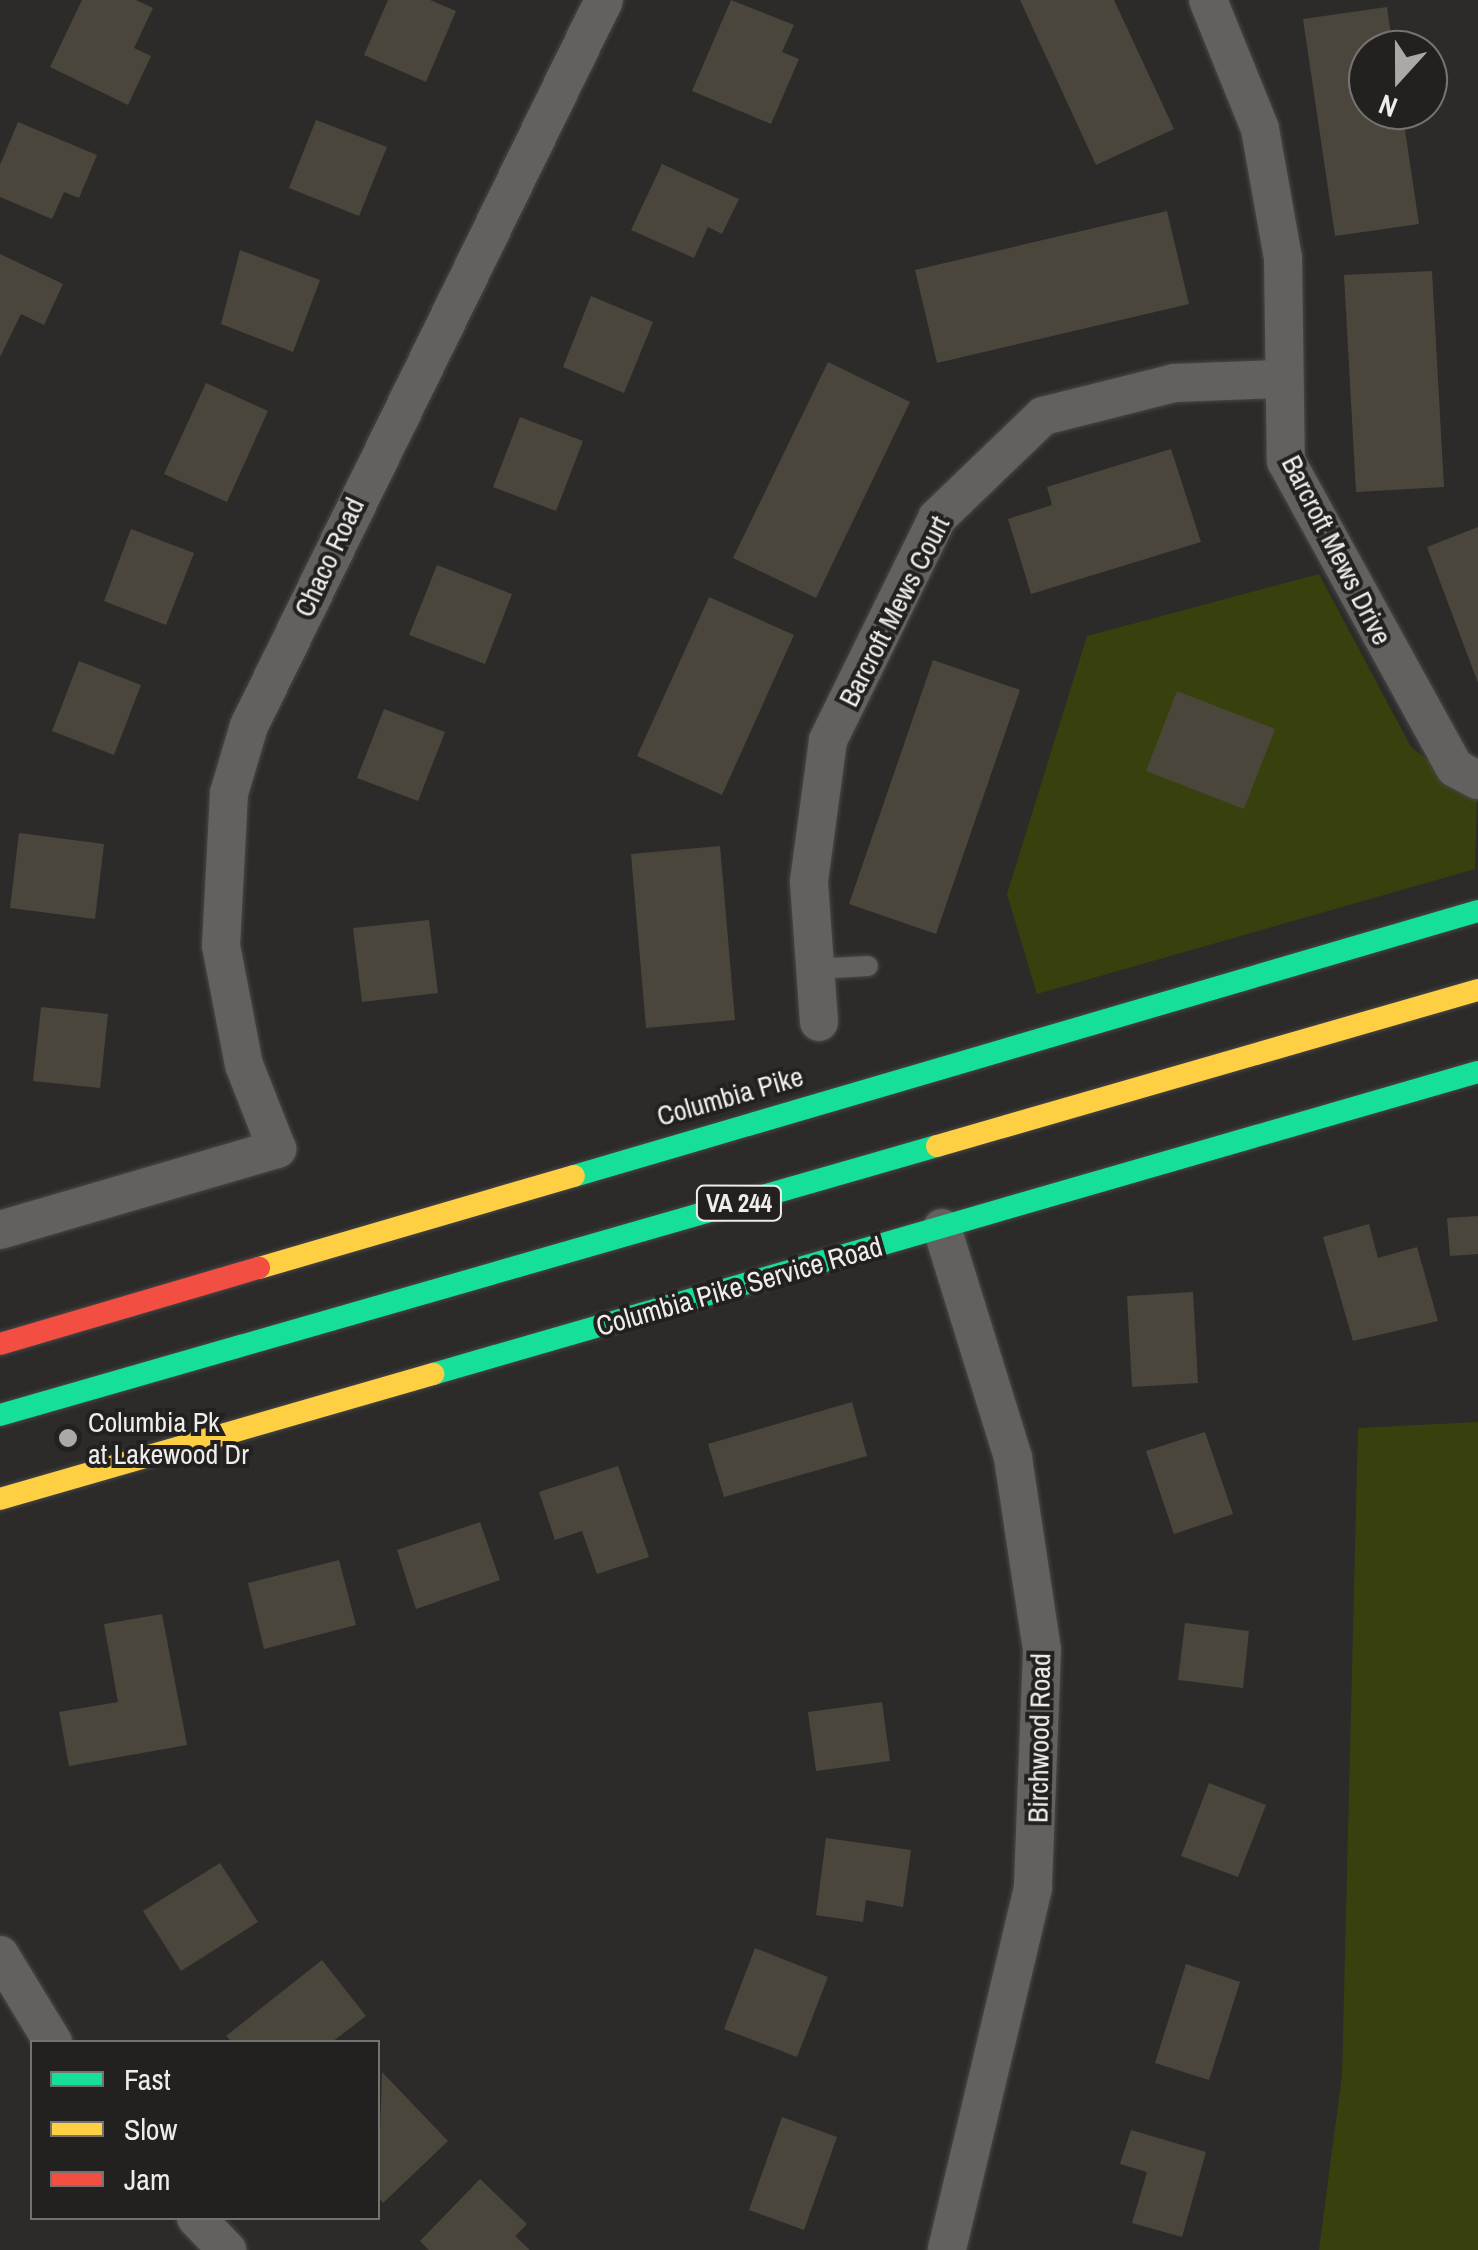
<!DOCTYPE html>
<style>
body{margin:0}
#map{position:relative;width:1478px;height:2250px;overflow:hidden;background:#2c2b2a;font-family:"Archivo Narrow",sans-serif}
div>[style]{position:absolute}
.green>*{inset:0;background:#38400d}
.building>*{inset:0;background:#4b463b}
.roads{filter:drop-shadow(0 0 2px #484746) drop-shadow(0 0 2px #484746)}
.lane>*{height:20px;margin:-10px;padding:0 10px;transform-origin:10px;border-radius:10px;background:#626160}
.street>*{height:38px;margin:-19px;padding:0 19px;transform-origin:19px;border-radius:19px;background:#626160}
.fast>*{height:22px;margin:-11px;padding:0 11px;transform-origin:11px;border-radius:11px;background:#16e098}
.slow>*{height:22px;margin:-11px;padding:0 11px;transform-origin:11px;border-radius:11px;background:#ffcf43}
.jam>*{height:22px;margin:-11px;padding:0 11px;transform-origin:11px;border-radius:11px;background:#f24e42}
.dots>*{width:28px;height:28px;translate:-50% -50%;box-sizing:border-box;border:5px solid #23211f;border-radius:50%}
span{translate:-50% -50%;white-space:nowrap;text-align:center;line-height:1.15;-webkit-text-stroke:8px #23211f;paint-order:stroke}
.shield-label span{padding:2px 8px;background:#23211f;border:2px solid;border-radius:8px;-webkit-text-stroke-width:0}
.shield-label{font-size:25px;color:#eeedec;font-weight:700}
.street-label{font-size:28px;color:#eeedec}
.poi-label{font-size:28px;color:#eeedec}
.left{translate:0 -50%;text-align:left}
.legend{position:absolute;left:30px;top:2040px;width:350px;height:180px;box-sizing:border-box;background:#23211f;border:2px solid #747371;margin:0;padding:12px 18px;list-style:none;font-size:30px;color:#eeedec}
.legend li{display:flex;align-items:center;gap:20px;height:50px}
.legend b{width:50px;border:2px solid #747371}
.north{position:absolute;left:1348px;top:30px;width:100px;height:100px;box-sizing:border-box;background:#23211f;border:2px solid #747371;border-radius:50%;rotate:201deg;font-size:28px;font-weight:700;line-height:40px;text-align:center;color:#eeedec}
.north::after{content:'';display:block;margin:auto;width:35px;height:45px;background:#aaa9a8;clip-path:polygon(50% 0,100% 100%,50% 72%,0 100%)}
</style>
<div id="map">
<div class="green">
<i style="clip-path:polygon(1319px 574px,1411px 747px,1477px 796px,1475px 869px,1037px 994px,1007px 894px,1087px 636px)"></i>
<i style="clip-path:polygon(1478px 1422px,1478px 2250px,1319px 2250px,1342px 2075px,1358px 1428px)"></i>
</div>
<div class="building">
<i style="clip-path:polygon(82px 0,136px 0,153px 8px,134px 48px,151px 56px,128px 105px,50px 67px)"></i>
<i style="clip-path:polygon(388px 0,430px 0,456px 11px,426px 82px,364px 55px)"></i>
<i style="clip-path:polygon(731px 0,794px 25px,782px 52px,799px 59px,771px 124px,692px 91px)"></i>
<i style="clip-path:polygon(1020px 0,1114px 0,1174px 129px,1096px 165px)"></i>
<i style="clip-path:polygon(1387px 7px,1393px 50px,1368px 50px,1368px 110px,1402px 110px,1419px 224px,1335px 236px,1303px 19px)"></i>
<i style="clip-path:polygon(316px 120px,387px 147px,359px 216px,289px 188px)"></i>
<i style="clip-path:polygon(18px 122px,97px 155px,79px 198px,64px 192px,52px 219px,0 197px,0 165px)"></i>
<i style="clip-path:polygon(662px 164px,739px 199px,722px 234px,708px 227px,694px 258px,631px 230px)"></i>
<i style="clip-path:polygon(1167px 211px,1189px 304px,937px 363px,915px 270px)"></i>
<i style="clip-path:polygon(240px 250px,320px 280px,293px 352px,221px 324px)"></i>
<i style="clip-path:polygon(0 254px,63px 284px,44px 325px,21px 314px,0 357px)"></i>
<i style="clip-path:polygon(1432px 271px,1444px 487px,1356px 492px,1344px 275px)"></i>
<i style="clip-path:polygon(591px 296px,653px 322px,624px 393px,563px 367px)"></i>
<i style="clip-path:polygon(828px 362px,910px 402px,816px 598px,733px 558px)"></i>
<i style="clip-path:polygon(206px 383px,268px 411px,227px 502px,164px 474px)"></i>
<i style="clip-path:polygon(520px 417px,583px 441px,556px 511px,493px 487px)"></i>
<i style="clip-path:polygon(1171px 449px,1201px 542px,1031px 594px,1008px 519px,1052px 505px,1047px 487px)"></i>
<i style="clip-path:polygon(1478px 527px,1478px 683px,1427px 547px)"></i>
<i style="clip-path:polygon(131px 529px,194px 553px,166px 625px,104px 601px)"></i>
<i style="clip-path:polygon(437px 565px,512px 594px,485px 664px,409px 635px)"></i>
<i style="clip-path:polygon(709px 597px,794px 635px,722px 795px,637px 756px)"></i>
<i style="clip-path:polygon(933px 660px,1020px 690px,936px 934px,849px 904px)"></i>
<i style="clip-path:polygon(79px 661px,141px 685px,114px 755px,52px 731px)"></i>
<i style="clip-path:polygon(1177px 691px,1275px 729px,1244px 809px,1146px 771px)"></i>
<i style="clip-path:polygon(384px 709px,445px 732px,418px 801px,357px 778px)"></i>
<i style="clip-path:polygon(19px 833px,104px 844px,95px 919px,10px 908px)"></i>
<i style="clip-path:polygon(720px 846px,735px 1020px,646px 1028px,631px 854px)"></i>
<i style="clip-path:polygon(429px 920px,438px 993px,362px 1002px,353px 928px)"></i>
<i style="clip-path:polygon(41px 1007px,108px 1014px,100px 1088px,33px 1081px)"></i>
<i style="clip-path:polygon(1478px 1216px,1478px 1254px,1450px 1256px,1447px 1218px)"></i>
<i style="clip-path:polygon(1369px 1224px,1378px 1258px,1417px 1247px,1438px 1321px,1353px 1341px,1323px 1237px)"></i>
<i style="clip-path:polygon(1193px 1292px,1198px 1383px,1132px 1387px,1127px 1296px)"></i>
<i style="clip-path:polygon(852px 1402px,867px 1456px,724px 1497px,708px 1444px)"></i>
<i style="clip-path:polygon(1205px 1432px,1233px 1514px,1174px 1534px,1146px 1451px)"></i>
<i style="clip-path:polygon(618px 1466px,649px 1557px,597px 1574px,582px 1531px,555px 1540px,539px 1492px)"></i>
<i style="clip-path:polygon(480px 1522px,500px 1580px,416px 1609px,397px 1550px)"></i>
<i style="clip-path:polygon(339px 1560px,356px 1625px,264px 1649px,248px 1583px)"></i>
<i style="clip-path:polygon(162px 1614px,187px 1745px,69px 1766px,59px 1712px,118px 1702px,104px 1624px)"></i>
<i style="clip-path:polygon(1185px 1623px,1249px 1631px,1243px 1688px,1178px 1680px)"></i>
<i style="clip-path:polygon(882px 1702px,890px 1761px,816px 1771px,808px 1712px)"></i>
<i style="clip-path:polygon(1209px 1783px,1266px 1805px,1238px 1877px,1181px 1856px)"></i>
<i style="clip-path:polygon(826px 1838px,911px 1850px,903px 1907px,866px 1900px,863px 1922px,816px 1915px)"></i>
<i style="clip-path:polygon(220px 1863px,258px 1922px,181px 1971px,143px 1911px)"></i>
<i style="clip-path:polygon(755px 1948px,828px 1977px,797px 2057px,724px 2029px)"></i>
<i style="clip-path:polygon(322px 1960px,366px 2016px,332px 2042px,232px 2042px,226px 2036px)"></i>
<i style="clip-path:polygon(1186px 1964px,1240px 1982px,1209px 2080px,1155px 2063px)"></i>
<i style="clip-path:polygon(382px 2072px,448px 2141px,383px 2203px,378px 2197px)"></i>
<i style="clip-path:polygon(782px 2117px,837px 2137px,804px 2230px,749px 2210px)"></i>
<i style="clip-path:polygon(1131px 2130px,1206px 2152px,1182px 2237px,1132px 2223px,1147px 2172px,1120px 2164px)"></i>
<i style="clip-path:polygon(480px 2179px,527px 2224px,515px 2236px,530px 2250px,429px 2250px,420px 2241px)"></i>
</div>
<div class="roads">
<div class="lane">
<i style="left:815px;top:969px;width:53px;rotate:-3.2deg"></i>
</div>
<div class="street">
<i style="left:1208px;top:0;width:139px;rotate:68deg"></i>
<i style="left:1260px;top:129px;width:131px;rotate:79.9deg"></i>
<i style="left:1283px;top:258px;width:203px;rotate:89.2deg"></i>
<i style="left:1286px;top:461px;width:350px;rotate:61.2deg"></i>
<i style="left:1455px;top:768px;width:26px;rotate:28deg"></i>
<i style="left:819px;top:1022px;width:141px;rotate:-94.1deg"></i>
<i style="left:809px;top:881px;width:142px;rotate:-82.3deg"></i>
<i style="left:828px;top:740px;width:247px;rotate:-63.8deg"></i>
<i style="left:937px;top:518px;width:147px;rotate:-43.9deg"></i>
<i style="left:1043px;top:416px;width:135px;rotate:-14.1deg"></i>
<i style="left:1174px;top:383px;width:105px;rotate:-2.2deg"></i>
<i style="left:942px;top:1228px;width:241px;rotate:72.8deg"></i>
<i style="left:1013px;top:1458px;width:194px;rotate:81.4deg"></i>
<i style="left:1042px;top:1650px;width:238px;rotate:92.2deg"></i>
<i style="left:1033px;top:1888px;width:372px;rotate:103.4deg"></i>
<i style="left:0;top:1230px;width:289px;rotate:-16.3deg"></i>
<i style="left:277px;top:1149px;width:90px;rotate:-111.4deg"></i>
<i style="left:244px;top:1065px;width:121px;rotate:-100.9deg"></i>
<i style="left:221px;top:946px;width:153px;rotate:-87deg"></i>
<i style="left:229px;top:793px;width:70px;rotate:-73.4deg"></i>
<i style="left:249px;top:726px;width:808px;rotate:-63.94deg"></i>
<i style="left:0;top:1955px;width:102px;rotate:58.7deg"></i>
<i style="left:196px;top:2218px;width:45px;rotate:45.9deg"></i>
</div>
<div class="fast">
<i style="left:574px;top:1176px;width:942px;rotate:-16.34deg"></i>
<i style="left:433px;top:1374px;width:1088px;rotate:-16.12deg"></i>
<i style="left:0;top:1415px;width:975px;rotate:-16.02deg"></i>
</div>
<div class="slow">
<i style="left:937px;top:1146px;width:563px;rotate:-16.09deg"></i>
<i style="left:259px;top:1268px;width:328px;rotate:-16.3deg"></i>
<i style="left:0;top:1499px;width:451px;rotate:-16.1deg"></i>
</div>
<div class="jam">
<i style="left:0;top:1344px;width:270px;rotate:-16.4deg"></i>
</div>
</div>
<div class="dots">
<i style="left:68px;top:1438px;background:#aaa9a8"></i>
</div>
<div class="shield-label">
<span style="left:739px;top:1203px">VA 244</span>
</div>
<div class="street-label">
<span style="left:1337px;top:550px;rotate:63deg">Barcroft Mews Drive</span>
<span style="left:329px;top:557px;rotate:-65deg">Chaco Road</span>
<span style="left:894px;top:611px;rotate:-63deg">Barcroft Mews Court</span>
<span style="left:730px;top:1096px;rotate:-16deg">Columbia Pike</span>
<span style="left:739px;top:1286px;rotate:-16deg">Columbia Pike Service Road</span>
<span style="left:1039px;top:1738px;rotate:-89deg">Birchwood Road</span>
</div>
<div class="poi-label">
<span class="left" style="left:88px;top:1438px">Columbia Pk<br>at Lakewood Dr</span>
</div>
<ul class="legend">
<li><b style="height:12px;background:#16e098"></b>Fast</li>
<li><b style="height:12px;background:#ffcf43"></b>Slow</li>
<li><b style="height:12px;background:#f24e42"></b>Jam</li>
</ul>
<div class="north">N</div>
</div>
